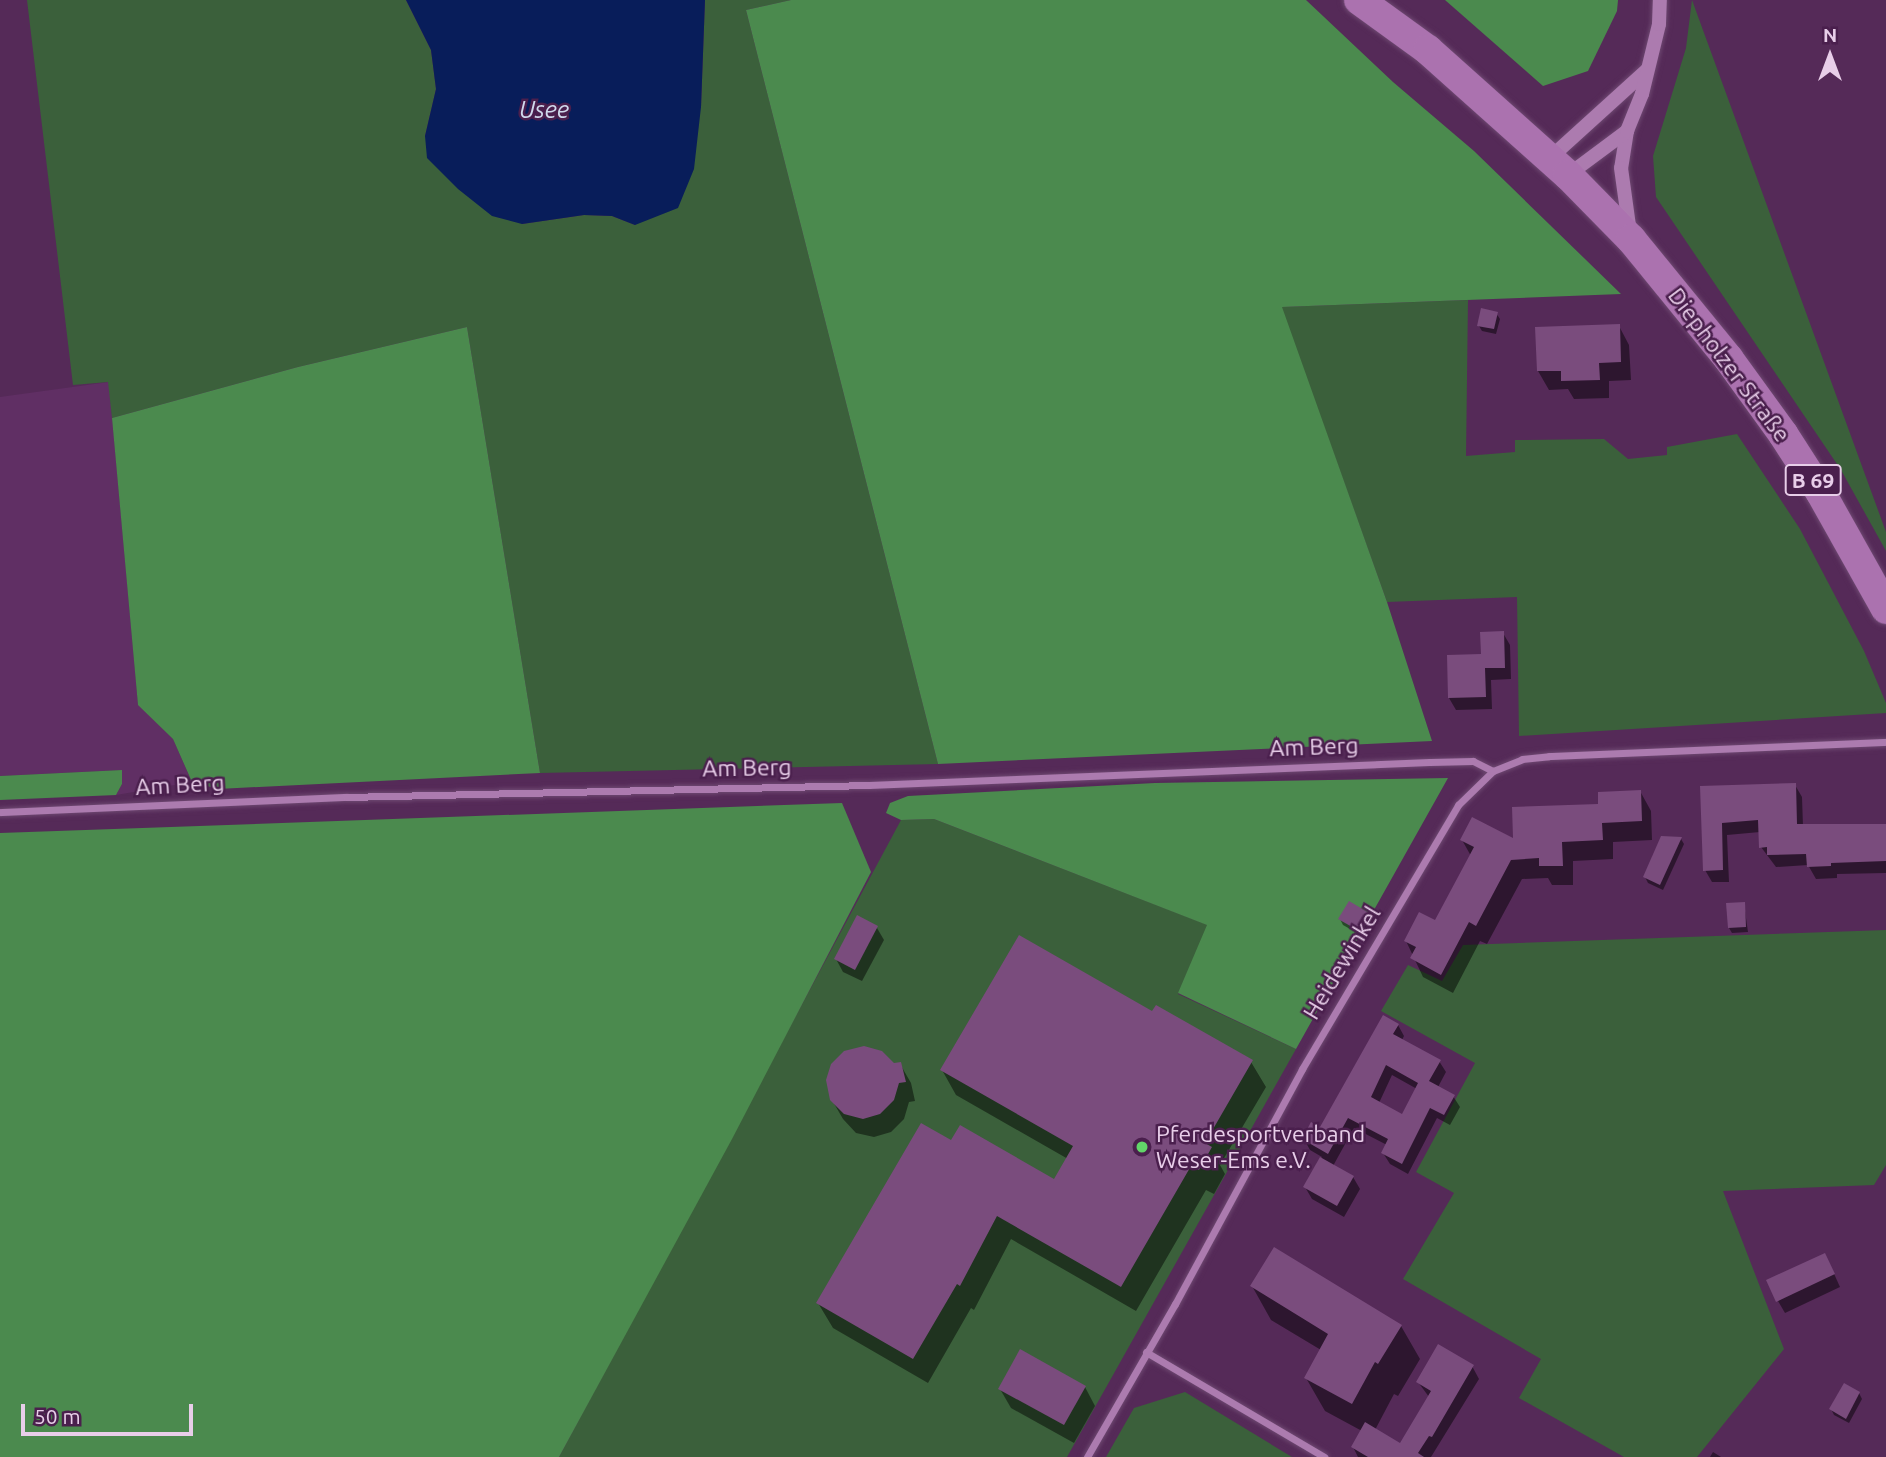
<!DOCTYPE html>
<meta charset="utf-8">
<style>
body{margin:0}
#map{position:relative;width:1886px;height:1457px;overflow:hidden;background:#552a58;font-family:Ubuntu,sans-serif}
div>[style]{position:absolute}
.built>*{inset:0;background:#602f64}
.green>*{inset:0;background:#3b603b}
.forest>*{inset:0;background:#4b8a4e}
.water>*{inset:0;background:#081d5a}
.shadow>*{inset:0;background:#0007}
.building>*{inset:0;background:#7a4c7d}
.roads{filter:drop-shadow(0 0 2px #6e4871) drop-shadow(0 0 2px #6e4871)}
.minor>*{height:7px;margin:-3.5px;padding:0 3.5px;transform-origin:3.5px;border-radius:3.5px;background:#ac7baf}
.secondary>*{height:14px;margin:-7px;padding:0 7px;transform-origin:7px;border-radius:7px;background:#ac7baf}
.primary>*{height:30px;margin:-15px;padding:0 15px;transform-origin:15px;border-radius:15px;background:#ab72af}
.dots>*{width:19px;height:19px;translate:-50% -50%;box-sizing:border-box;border:4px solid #4a1f4d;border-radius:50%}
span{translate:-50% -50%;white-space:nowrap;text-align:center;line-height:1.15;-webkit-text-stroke:5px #4a1f4d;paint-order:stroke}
.shield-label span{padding:2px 5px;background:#4a1f4d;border:2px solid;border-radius:5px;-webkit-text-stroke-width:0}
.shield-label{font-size:21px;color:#e8cee9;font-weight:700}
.street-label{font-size:23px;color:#e8cee9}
.poi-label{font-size:23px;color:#e8cee9}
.left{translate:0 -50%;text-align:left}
.water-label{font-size:24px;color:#cfd9ec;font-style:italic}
.north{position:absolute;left:1795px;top:21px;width:70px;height:70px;-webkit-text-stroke:5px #4a1f4d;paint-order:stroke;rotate:0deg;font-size:19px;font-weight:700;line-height:28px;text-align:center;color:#e8cee9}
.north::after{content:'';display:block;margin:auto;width:24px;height:32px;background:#e8cee9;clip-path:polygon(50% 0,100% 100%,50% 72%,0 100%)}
.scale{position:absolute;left:21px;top:1404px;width:172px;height:32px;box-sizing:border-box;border:4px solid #e8cee9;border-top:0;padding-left:9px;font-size:21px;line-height:24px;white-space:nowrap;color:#e8cee9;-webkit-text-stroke:5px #4a1f4d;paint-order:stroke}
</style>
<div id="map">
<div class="built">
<i style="clip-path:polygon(109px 382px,138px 704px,173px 739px,192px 782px,116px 795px,122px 784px,122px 770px,0 776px,0 397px)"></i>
</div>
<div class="green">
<i style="clip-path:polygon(27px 0,406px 0,431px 50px,436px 89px,425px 136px,522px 224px,584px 215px,612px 216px,635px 225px,701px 107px,705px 0,791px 0,746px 10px,938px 764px,540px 773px,467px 327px,298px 367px,112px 418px,108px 382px,73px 385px)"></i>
<i style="clip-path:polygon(1692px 0,1886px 532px,1886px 551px,1841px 470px,1656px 197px,1653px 156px,1686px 48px)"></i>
<i style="clip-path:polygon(1468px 300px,1466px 456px,1515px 452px,1515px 440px,1604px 439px,1628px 459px,1667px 455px,1667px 447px,1737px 434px,1800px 529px,1864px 651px,1886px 703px,1886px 713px,1519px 736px,1517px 597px,1387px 602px,1281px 307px)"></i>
<i style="clip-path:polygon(934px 819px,1208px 925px,1178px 994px,1296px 1049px,1067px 1457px,559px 1457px,901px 820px)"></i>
<i style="clip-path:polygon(1886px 930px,1886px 1165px,1874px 1185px,1723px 1191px,1784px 1349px,1697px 1457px,1624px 1457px,1519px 1398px,1541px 1359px,1403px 1279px,1454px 1193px,1416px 1172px,1475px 1063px,1381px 1011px,1408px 965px,1442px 981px,1463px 945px)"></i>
<i style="clip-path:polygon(1185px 1392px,1292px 1457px,1106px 1457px,1134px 1408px)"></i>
</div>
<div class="forest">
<i style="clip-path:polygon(791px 0,1306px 0,1393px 82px,1474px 151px,1621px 294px,1282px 307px,1387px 602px,1432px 741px,938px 764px,746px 10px)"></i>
<i style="clip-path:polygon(1445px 0,1618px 0,1617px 11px,1588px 71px,1543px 86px)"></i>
<i style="clip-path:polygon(467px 327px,540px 773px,218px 789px,192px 782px,173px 739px,138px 705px,112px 418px,298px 367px)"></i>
<i style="clip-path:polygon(122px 770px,122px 784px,116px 795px,0 800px,0 776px)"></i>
<i style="clip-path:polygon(1448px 778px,1296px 1049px,1178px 993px,1207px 925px,934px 819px,901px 820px,886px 813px,890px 803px,908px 796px,1155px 783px)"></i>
<i style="clip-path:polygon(842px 803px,871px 872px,732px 1139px,559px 1457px,0 1457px,0 833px)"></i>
</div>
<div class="water">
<i style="clip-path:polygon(406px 0,705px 0,701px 107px,694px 169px,678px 208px,635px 225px,612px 216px,584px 215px,522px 224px,492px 216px,458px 189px,427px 158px,425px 136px,436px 89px,431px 50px)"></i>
</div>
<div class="shadow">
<i style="clip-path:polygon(1496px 313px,1500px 319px,1496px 334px,1482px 331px,1479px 326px)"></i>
<i style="clip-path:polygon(1619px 326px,1629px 345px,1631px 380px,1609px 381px,1609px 398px,1574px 399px,1568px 389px,1549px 390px,1538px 371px)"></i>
<i style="clip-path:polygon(1503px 633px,1510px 645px,1511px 679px,1491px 680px,1492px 709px,1456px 710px,1449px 698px)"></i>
<i style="clip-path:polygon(1795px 785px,1802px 797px,1803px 826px,1886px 825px,1886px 873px,1837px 874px,1837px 878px,1816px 879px,1808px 865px,1776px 867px,1761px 847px,1760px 832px,1727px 835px,1729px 882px,1712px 882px,1705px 870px,1702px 788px)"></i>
<i style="clip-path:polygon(1640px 791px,1651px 811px,1652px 840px,1613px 842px,1613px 859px,1573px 861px,1573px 885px,1552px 885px,1548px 878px,1522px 879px,1487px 944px,1480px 941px,1453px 993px,1423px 977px,1406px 941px,1436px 923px,1471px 856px,1462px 840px,1515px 841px)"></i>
<i style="clip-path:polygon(1681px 839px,1684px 844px,1663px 890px,1648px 883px,1645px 877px)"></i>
<i style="clip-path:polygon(1744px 904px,1748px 932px,1732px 933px,1729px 928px)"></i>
<i style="clip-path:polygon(1370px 915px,1373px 921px,1364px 937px,1343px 925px,1340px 919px)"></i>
<i style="clip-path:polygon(877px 928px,884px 940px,862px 981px,843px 972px,836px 959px)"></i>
<i style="clip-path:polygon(1153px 1013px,1251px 1062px,1266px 1087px,1220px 1165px,1225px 1174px,1214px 1194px,1206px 1190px,1136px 1311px,1011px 1239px,974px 1310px,971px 1308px,928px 1383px,833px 1328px,818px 1303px,952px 1143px,1054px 1181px,1068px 1159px,956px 1095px,942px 1070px)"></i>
<i style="clip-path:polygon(evenodd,1398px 1025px,1404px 1036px,1402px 1040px,1439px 1061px,1446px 1072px,1438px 1087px,1453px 1096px,1460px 1107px,1450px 1125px,1437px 1118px,1408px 1174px,1390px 1164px,1383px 1153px,1387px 1145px,1354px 1128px,1333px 1166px,1353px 1177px,1360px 1189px,1344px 1217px,1312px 1199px,1305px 1187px,1322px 1157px,1310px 1150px,1304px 1139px,1321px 1130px,1398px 1025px,1392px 1075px,1417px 1089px,1403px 1116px,1379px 1103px,1392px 1075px)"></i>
<i style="clip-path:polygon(900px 1064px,911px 1083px,915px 1101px,909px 1102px,904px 1119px,891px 1132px,874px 1137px,856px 1133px,843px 1119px,832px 1100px)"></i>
<i style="clip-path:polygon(1831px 1267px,1840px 1287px,1785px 1313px,1778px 1301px)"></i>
<i style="clip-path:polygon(1252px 1286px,1401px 1326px,1420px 1359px,1398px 1396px,1394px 1394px,1375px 1430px,1400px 1445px,1429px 1397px,1418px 1382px,1472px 1366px,1479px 1379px,1431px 1457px,1358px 1457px,1353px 1447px,1362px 1431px,1325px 1411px,1306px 1378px,1321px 1350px,1271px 1320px)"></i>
<i style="clip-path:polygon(1085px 1387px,1095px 1406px,1074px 1443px,1011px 1408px,1000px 1389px)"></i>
<i style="clip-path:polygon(1859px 1393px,1862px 1399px,1849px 1423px,1834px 1415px,1831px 1409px)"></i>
<i style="clip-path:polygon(1713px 1452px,1721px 1457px,1710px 1457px)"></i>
</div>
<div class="building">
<i style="clip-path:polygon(1481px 308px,1498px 312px,1494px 329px,1477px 326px)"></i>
<i style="clip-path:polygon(1620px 324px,1621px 362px,1599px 363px,1600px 380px,1561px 381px,1561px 371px,1537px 371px,1535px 327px)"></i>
<i style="clip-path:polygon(1504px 631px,1505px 668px,1485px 668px,1486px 697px,1448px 698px,1447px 655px,1481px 654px,1480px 632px)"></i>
<i style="clip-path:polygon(1796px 783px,1797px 824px,1886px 824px,1886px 861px,1831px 863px,1831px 866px,1807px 867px,1806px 854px,1767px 855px,1767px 847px,1759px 848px,1758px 820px,1722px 823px,1723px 870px,1703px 871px,1700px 786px)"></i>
<i style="clip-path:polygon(1641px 790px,1642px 821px,1602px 823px,1603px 840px,1562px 842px,1563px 866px,1539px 866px,1539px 858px,1511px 860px,1476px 926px,1469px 922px,1441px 975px,1410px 958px,1416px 947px,1404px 941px,1419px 912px,1435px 920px,1474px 847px,1460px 840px,1472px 817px,1513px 838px,1512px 807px,1598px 804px,1598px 792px)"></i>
<i style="clip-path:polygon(1661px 836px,1682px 837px,1660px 885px,1643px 877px)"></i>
<i style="clip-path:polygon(1349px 901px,1371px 914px,1361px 932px,1338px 919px)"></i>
<i style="clip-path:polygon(1745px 902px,1746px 927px,1728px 928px,1726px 903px)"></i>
<i style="clip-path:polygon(857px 915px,878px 926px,855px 970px,834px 959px)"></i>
<i style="clip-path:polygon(1019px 935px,1152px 1011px,1156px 1005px,1253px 1060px,1205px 1143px,1212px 1147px,1199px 1170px,1191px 1166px,1121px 1287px,997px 1216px,960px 1286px,957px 1284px,913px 1359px,816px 1303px,921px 1123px,951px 1140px,960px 1125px,1054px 1179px,1073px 1146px,940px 1070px)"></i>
<i style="clip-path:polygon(evenodd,1383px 1015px,1399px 1024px,1393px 1034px,1441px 1060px,1429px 1081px,1455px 1095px,1444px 1115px,1430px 1108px,1402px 1164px,1381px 1153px,1388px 1139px,1348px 1118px,1328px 1154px,1302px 1139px,1311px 1122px,1320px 1127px,1383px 1015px,1386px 1065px,1418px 1083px,1402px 1114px,1371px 1097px,1386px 1065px)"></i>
<i style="clip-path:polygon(864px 1046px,882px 1051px,894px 1063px,901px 1062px,906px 1082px,899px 1083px,894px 1100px,880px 1114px,863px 1119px,844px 1114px,830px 1100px,826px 1080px,831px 1064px,844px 1051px)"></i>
<i style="clip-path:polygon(1320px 1157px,1354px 1176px,1337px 1206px,1303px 1187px)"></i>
<i style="clip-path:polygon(1274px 1247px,1402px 1325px,1378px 1364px,1375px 1362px,1352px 1404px,1304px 1378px,1328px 1334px,1250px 1286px)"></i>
<i style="clip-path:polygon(1825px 1253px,1835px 1274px,1776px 1302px,1766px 1280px)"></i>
<i style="clip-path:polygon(1438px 1344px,1474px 1365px,1432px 1437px,1429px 1436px,1418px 1453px,1424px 1457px,1368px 1457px,1351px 1447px,1365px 1422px,1400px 1443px,1431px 1391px,1416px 1382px)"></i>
<i style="clip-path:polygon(1020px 1349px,1086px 1386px,1064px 1425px,998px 1389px)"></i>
<i style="clip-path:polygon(1844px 1383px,1860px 1392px,1846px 1419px,1829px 1409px)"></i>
</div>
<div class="roads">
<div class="minor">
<i style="left:0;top:812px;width:346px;rotate:-2.5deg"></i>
<i style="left:346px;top:797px;width:523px;rotate:-1.31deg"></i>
<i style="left:869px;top:785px;width:561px;rotate:-2.35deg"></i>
<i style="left:1430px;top:762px;width:43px;rotate:-1.3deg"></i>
<i style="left:1473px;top:761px;width:22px;rotate:27deg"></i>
<i style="left:1146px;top:1352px;width:207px;rotate:30.5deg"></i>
<i style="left:1087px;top:1457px;width:177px;rotate:-60.1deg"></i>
<i style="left:1175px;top:1304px;width:267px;rotate:-61.6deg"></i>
<i style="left:1302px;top:1069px;width:307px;rotate:-59.4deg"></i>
<i style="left:1458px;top:805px;width:49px;rotate:-44.2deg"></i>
<i style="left:1493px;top:771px;width:31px;rotate:-22deg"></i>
<i style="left:1522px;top:759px;width:27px;rotate:-6deg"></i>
<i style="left:1549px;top:756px;width:337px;rotate:-2.4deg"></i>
</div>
<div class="secondary">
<i style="left:1627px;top:131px;width:37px;rotate:99deg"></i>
<i style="left:1621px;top:168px;width:66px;rotate:82.1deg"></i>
<i style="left:1550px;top:158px;width:131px;rotate:-42.2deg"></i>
<i style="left:1568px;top:175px;width:74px;rotate:-36.7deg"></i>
<i style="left:1627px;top:131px;width:40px;rotate:-68deg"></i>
<i style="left:1642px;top:94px;width:72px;rotate:-76.3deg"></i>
<i style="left:1659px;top:24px;width:24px;rotate:-88deg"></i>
</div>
<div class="primary">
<i style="left:1359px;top:0;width:85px;rotate:35.9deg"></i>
<i style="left:1428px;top:50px;width:188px;rotate:41.8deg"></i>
<i style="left:1568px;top:175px;width:90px;rotate:45.5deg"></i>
<i style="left:1631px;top:239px;width:154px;rotate:50.8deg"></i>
<i style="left:1728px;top:358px;width:94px;rotate:54.1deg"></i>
<i style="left:1783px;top:434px;width:70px;rotate:57.2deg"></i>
<i style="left:1821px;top:493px;width:133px;rotate:60.7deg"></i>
</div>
</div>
<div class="dots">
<i style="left:1142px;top:1147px;background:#62d469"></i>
</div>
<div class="shield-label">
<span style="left:1813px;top:480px">B 69</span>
</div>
<div class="street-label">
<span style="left:1729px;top:365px;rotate:53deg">Diepholzer Straße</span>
<span style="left:1314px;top:747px;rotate:-2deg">Am Berg</span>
<span style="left:747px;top:768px;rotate:-1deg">Am Berg</span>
<span style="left:180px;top:785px;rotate:-3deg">Am Berg</span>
<span style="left:1342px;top:963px;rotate:-59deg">Heidewinkel</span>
</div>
<div class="poi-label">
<span class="left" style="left:1156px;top:1147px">Pferdesportverband<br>Weser-Ems e.V.</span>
</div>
<div class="water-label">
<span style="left:544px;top:110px">Usee</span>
</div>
<div class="north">N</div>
<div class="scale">50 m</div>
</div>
